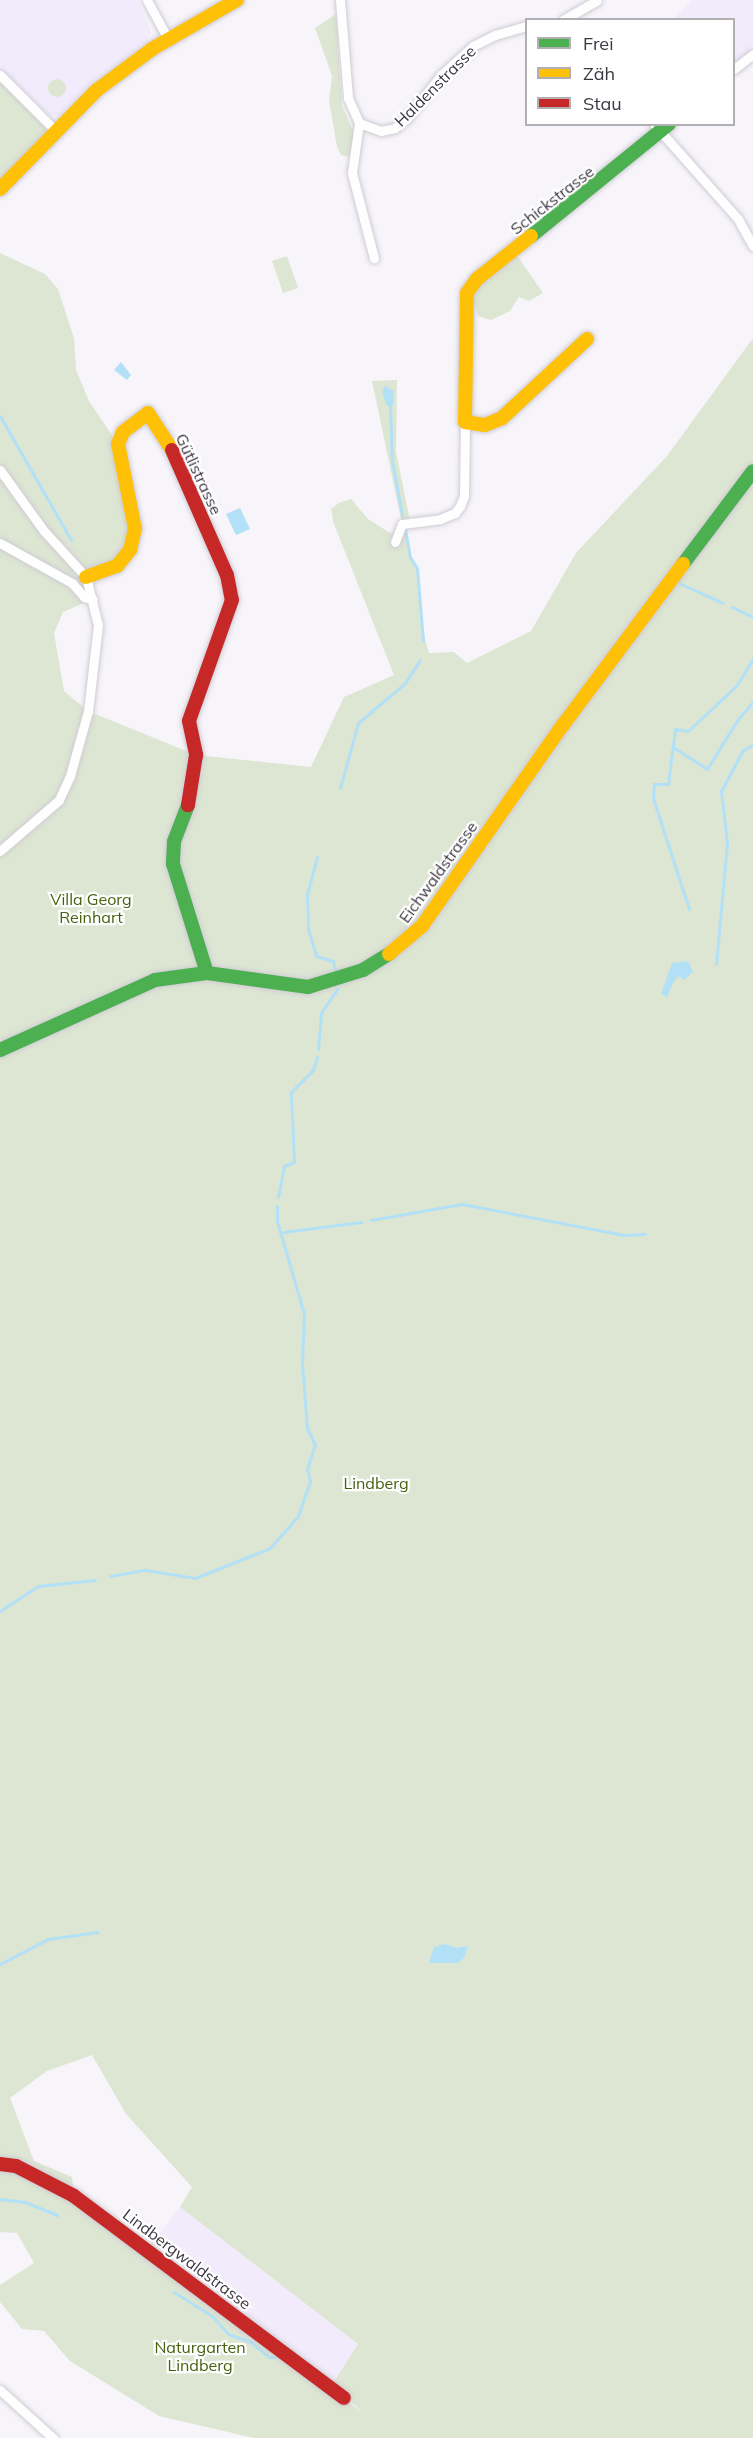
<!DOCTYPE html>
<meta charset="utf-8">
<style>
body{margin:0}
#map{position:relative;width:753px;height:2438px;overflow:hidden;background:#f7f5fa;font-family:Mulish,sans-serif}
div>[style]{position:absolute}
.built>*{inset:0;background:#f2ebfc}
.green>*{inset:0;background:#dde6d2}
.round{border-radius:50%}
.water>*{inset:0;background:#b2e0f6}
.stream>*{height:3px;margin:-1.5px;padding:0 1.5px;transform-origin:1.5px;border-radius:1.5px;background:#b2e0f6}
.roads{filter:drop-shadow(0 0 2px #cfccd4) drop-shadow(0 0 2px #cfccd4)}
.street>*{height:9px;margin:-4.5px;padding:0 4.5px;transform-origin:4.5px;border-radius:4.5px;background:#fefefe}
.fast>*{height:14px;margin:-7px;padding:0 7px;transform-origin:7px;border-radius:7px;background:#4caf50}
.slow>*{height:14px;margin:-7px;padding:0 7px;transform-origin:7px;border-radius:7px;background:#ffc107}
.jam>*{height:14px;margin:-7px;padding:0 7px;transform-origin:7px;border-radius:7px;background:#c62828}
span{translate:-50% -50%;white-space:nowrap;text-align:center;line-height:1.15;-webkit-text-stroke:4.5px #fff;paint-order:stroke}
.street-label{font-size:16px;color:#3b3741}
.park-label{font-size:16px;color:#45610e}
.legend{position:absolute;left:525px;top:18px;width:210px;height:108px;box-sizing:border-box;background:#fff;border:2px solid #b1afb3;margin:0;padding:8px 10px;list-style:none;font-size:18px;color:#3b3741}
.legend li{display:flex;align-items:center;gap:12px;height:30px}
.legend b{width:30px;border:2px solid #b1afb3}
</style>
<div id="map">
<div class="built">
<i style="clip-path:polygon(0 0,138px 0,151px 32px,146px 43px,93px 81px,59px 115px,50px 115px,0 69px)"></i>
<i style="clip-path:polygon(692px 0,753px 0,753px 54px,734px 69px,734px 20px,672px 20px)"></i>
<i style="clip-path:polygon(180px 2207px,358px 2344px,332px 2385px,148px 2248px)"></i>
</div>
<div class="green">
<i style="clip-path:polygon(336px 14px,342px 106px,353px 131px,354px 151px,348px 157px,341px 155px,337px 147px,329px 100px,332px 76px,315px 28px)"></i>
<i style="clip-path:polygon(0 75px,56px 131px,0 189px)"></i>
<i class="round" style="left:48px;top:79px;width:18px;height:18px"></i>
<i style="clip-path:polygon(evenodd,0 253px,45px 274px,58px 289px,74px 338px,76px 370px,89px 401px,118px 444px,135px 529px,130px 550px,87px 577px,93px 599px,63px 612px,54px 633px,64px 691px,88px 711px,196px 755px,311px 767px,344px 697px,394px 675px,334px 524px,331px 509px,339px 503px,351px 499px,368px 519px,390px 533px,405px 529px,410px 557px,417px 568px,422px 628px,429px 653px,454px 652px,467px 663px,531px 631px,576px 553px,667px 456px,753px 338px,753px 2438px,254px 2438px,159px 2416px,70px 2361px,44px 2331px,22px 2329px,0 2302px,0 2285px,34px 2263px,17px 2233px,0 2232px,0 253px,92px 2055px,126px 2114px,192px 2187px,180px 2207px,358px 2344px,332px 2385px,363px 2413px,74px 2197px,72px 2177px,34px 2161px,10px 2098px,47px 2071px,92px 2055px)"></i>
<i style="clip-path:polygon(516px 254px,543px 293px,529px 301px,519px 297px,510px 311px,491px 320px,478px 316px,472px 296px,479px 285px)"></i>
<i style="clip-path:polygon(287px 256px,298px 288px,283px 293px,272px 261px)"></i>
<i style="clip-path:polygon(397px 380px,396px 452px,410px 521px,402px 524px,372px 381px)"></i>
</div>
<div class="water">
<i style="clip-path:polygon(121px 362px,131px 375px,127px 380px,114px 370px)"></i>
<i style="clip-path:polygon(385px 386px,394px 391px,393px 406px,387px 406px,382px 392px)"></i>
<i style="clip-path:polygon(240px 508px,250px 529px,236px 535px,226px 514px)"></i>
<i style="clip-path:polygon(688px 961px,693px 972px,684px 980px,679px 976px,674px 981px,667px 997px,661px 994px,672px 963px)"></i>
<i style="clip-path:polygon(445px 1944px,457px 1948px,468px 1946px,464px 1958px,458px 1963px,429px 1963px,434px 1947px)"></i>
</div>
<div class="stream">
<i style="left:390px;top:407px;width:54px;rotate:87.9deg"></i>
<i style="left:392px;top:461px;width:55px;rotate:79.5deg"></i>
<i style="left:0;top:416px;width:143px;rotate:60.2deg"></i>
<i style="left:405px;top:529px;width:28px;rotate:80deg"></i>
<i style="left:410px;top:557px;width:13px;rotate:58deg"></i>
<i style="left:417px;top:568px;width:73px;rotate:85.3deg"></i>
<i style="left:679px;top:583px;width:48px;rotate:24.4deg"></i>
<i style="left:732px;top:607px;width:23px;rotate:25deg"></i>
<i style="left:673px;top:747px;width:40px;rotate:32.9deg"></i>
<i style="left:707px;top:769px;width:59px;rotate:-58.2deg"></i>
<i style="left:738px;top:719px;width:23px;rotate:-49deg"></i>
<i style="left:340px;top:788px;width:67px;rotate:-74.5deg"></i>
<i style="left:358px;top:723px;width:62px;rotate:-40.4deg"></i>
<i style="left:405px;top:683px;width:27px;rotate:-57deg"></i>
<i style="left:317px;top:857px;width:39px;rotate:105deg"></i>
<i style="left:307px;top:895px;width:34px;rotate:88deg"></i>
<i style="left:308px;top:929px;width:28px;rotate:73deg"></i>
<i style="left:316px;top:956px;width:18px;rotate:16deg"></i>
<i style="left:333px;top:961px;width:9px;rotate:77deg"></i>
<i style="left:689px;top:909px;width:117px;rotate:-108deg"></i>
<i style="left:653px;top:798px;width:14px;rotate:-86deg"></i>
<i style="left:654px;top:784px;width:14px"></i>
<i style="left:668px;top:784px;width:55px;rotate:-82.7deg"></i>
<i style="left:675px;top:729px;width:13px;rotate:9deg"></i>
<i style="left:688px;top:731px;width:66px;rotate:-43.2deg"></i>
<i style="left:736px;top:686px;width:32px;rotate:-58deg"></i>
<i style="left:716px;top:964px;width:121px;rotate:-84.8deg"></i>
<i style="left:727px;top:843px;width:52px;rotate:-96.6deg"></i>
<i style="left:721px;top:791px;width:47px;rotate:-61.8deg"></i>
<i style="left:743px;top:750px;width:11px;rotate:-27deg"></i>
<i style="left:318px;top:1049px;width:36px;rotate:-85deg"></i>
<i style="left:321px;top:1013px;width:29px;rotate:-56deg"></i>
<i style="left:278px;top:1197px;width:32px;rotate:-79deg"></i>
<i style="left:284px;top:1166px;width:11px;rotate:-22deg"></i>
<i style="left:294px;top:1162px;width:70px;rotate:-92.5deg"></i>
<i style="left:291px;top:1092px;width:31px;rotate:-45deg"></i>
<i style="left:313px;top:1070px;width:14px;rotate:-73deg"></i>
<i style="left:371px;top:1220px;width:92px;rotate:-10deg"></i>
<i style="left:462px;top:1204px;width:165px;rotate:10.8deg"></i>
<i style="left:624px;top:1235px;width:21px;rotate:-3deg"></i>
<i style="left:283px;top:1232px;width:79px;rotate:-7.3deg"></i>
<i style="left:110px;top:1576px;width:36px;rotate:-10deg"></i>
<i style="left:145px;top:1570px;width:51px;rotate:9.1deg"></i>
<i style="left:195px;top:1578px;width:81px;rotate:-21.8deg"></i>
<i style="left:270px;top:1548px;width:43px;rotate:-48.8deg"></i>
<i style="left:298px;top:1516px;width:37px;rotate:-71deg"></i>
<i style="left:310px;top:1481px;width:12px;rotate:-104deg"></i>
<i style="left:307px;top:1469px;width:25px;rotate:-72deg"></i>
<i style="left:315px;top:1445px;width:19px;rotate:-115deg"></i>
<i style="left:307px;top:1428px;width:65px;rotate:-94.4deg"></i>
<i style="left:302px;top:1363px;width:49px;rotate:-87.7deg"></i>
<i style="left:304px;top:1314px;width:97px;rotate:-106.2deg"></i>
<i style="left:277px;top:1221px;width:15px;rotate:-90deg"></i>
<i style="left:0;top:1611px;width:45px;rotate:-33.3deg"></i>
<i style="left:38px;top:1586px;width:57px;rotate:-6deg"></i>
<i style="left:0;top:1964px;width:54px;rotate:-27.5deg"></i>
<i style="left:48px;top:1939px;width:50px;rotate:-8deg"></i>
<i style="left:0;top:2199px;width:25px;rotate:7deg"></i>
<i style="left:25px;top:2202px;width:35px;rotate:22deg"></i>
<i style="left:174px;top:2292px;width:45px;rotate:32.3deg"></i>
<i style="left:212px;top:2316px;width:24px;rotate:48deg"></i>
<i style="left:228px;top:2334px;width:24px;rotate:19deg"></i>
<i style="left:251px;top:2342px;width:23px;rotate:40deg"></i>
<i style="left:269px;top:2357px;width:9px"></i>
</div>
<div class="roads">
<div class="street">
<i style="left:147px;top:0;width:44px;rotate:61.7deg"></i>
<i style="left:340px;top:0;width:98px;rotate:85.3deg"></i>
<i style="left:348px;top:98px;width:27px;rotate:66deg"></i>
<i style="left:359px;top:123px;width:23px;rotate:20deg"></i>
<i style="left:381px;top:131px;width:14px;rotate:-12deg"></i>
<i style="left:395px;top:128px;width:16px;rotate:-40deg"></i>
<i style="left:407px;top:118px;width:56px;rotate:-51.5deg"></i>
<i style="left:442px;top:74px;width:42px;rotate:-42.1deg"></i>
<i style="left:473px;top:46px;width:25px;rotate:-27deg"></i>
<i style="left:495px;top:35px;width:32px;rotate:-16deg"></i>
<i style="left:563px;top:20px;width:39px;rotate:-30deg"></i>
<i style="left:734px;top:69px;width:24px;rotate:-38deg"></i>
<i style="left:0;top:75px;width:79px;rotate:45deg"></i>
<i style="left:359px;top:123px;width:50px;rotate:98deg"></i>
<i style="left:352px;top:173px;width:88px;rotate:75.5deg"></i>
<i style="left:654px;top:124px;width:127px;rotate:48.5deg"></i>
<i style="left:738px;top:219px;width:31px;rotate:61deg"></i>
<i style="left:0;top:470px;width:75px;rotate:54.2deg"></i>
<i style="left:44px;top:531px;width:62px;rotate:47.6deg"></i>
<i style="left:86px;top:577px;width:49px;rotate:76deg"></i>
<i style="left:98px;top:625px;width:87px;rotate:96.6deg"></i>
<i style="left:88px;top:711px;width:67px;rotate:105.5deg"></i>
<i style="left:70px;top:776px;width:26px;rotate:115deg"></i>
<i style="left:59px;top:800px;width:78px;rotate:139.2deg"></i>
<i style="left:395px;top:542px;width:19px;rotate:-69deg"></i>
<i style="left:402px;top:524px;width:38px;rotate:-7deg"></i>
<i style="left:440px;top:519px;width:16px;rotate:-22deg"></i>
<i style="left:455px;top:513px;width:9px;rotate:-54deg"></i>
<i style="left:460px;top:506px;width:11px;rotate:-68deg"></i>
<i style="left:464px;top:496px;width:74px;rotate:-89.2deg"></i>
<i style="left:0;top:543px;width:82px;rotate:29.1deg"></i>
<i style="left:72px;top:583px;width:18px;rotate:49deg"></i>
<i style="left:84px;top:597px;width:9px;rotate:13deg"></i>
<i style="left:0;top:2390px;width:72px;rotate:42.2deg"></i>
</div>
<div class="fast">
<i style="left:531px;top:236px;width:178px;rotate:-39.1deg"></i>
<i style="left:683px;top:564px;width:116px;rotate:-53deg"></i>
<i style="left:188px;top:805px;width:40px;rotate:111deg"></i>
<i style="left:174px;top:842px;width:22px;rotate:93deg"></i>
<i style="left:173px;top:864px;width:114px;rotate:72.7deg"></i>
<i style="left:0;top:1050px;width:170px;rotate:-24.3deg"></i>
<i style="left:155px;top:980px;width:52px;rotate:-7.7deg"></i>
<i style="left:207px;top:973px;width:102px;rotate:7.9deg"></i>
<i style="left:308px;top:987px;width:58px;rotate:-17.2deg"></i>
<i style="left:363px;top:970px;width:31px;rotate:-32deg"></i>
</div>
<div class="slow">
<i style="left:0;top:189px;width:139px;rotate:-45.6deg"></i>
<i style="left:97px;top:90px;width:69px;rotate:-36.7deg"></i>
<i style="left:152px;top:49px;width:98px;rotate:-30deg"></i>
<i style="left:531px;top:236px;width:69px;rotate:141.5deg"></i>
<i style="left:477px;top:279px;width:17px;rotate:126deg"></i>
<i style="left:467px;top:293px;width:129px;rotate:90.9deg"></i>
<i style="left:465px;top:422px;width:20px;rotate:9deg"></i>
<i style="left:485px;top:425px;width:18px;rotate:-22deg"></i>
<i style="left:502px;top:418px;width:116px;rotate:-42.9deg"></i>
<i style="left:86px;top:577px;width:33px;rotate:-20deg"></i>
<i style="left:117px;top:566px;width:21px;rotate:-51deg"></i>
<i style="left:130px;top:550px;width:22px;rotate:-77deg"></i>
<i style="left:135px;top:529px;width:87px;rotate:-101.3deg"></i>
<i style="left:118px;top:444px;width:13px;rotate:-67deg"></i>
<i style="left:123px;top:432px;width:31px;rotate:-37deg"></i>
<i style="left:148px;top:413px;width:44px;rotate:57deg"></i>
<i style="left:389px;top:954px;width:43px;rotate:-40.3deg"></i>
<i style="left:422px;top:926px;width:246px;rotate:-55deg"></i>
<i style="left:563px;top:725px;width:201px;rotate:-53.3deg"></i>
</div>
<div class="jam">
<i style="left:172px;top:450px;width:137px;rotate:66.3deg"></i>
<i style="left:227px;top:575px;width:25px;rotate:79deg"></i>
<i style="left:232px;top:600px;width:128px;rotate:109.6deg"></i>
<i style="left:189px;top:721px;width:35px;rotate:78deg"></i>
<i style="left:196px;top:755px;width:51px;rotate:99.1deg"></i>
<i style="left:0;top:2164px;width:16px;rotate:7deg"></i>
<i style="left:16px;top:2166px;width:65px;rotate:27.3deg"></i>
<i style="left:74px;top:2196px;width:337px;rotate:36.8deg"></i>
</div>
</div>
<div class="street-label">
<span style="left:435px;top:86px;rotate:-45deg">Haldenstrasse</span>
<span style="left:552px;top:200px;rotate:-38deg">Schickstrasse</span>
<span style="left:199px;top:474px;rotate:65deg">Gütlistrasse</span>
<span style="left:438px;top:872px;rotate:-54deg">Eichwaldstrasse</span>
<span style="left:187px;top:2259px;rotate:37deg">Lindbergwaldstrasse</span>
</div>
<div class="park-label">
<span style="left:91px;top:908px">Villa Georg<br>Reinhart</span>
<span style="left:376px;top:1483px">Lindberg</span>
<span style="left:200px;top:2356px">Naturgarten<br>Lindberg</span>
</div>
<ul class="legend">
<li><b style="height:8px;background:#4caf50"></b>Frei</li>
<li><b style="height:8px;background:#ffc107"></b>Zäh</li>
<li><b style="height:8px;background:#c62828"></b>Stau</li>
</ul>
</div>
